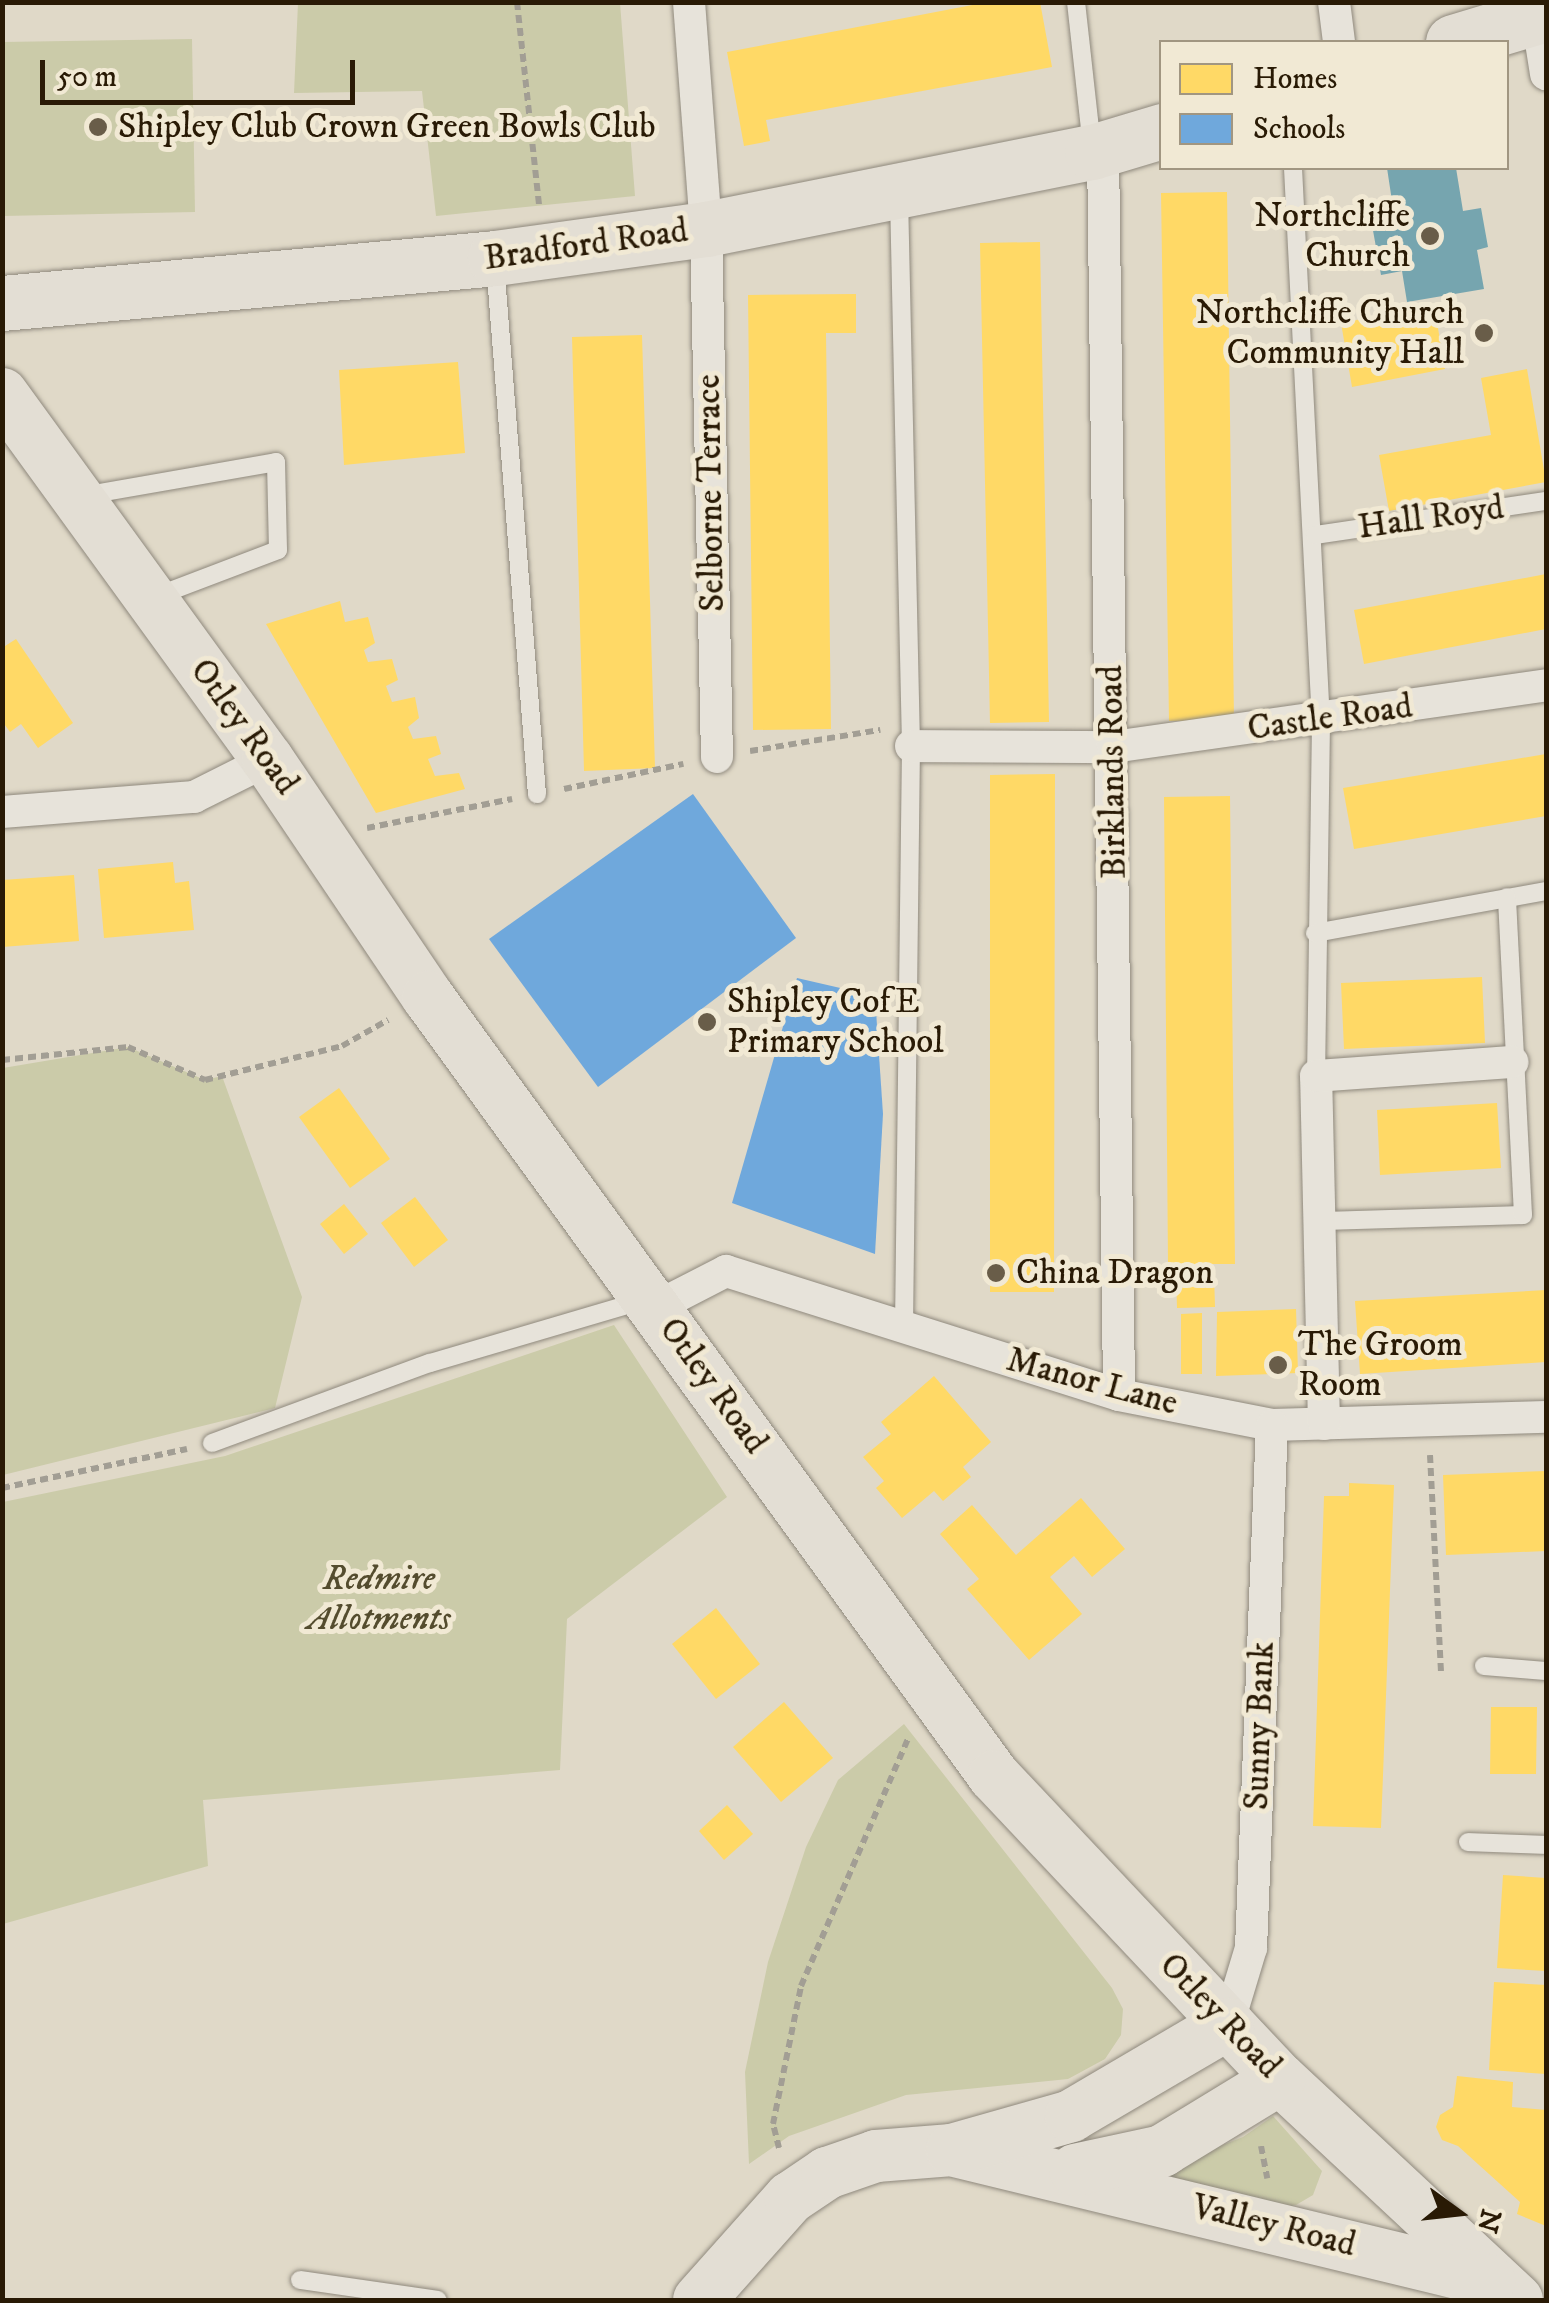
<!DOCTYPE html>
<style>
body{margin:0}
#map{position:relative;width:1549px;height:2303px;overflow:hidden;background:#e0d9c8;font-family:"IM FELL DW Pica",serif}
div>[style]{position:absolute}
.green>*{inset:0;background:#cbcba9}
.homes>*{inset:0;background:#ffd966}
.schools>*{inset:0;background:#6fa8dc}
.public>*{inset:0;background:#76a5af}
.path>*{height:6px;margin-top:-3px;transform-origin:0;background:repeating-linear-gradient(90deg,#a29e94 0 8px,transparent 0 13px)}
.roads{filter:drop-shadow(0 0 2px #8f897d) drop-shadow(0 0 2px #8f897d)}
.service>*{height:18px;margin:-9px;padding:0 9px;transform-origin:9px;border-radius:9px;background:#e7e3da}
.minor>*{height:32px;margin:-16px;padding:0 16px;transform-origin:16px;border-radius:16px;background:#e7e3da}
.primary>*{height:52px;margin:-26px;padding:0 26px;transform-origin:26px;border-radius:26px;background:#e3ded4}
.trunk>*{height:55px;margin:-27.5px;padding:0 27.5px;transform-origin:27.5px;border-radius:27.5px;background:#e3ded4}
.dots>*{width:28px;height:28px;translate:-50% -50%;box-sizing:border-box;border:5px solid #f1e9d4;border-radius:50%}
span{translate:-50% -50%;white-space:nowrap;text-align:center;line-height:1.15;-webkit-text-stroke:10px #f1e9d4;paint-order:stroke}
.poi-label{font-size:35px;color:#291a05}
.left{translate:0 -50%;text-align:left}
.right{translate:-100% -50%;text-align:right}
.street-label{font-size:35px;color:#291a05}
.park-label{font-size:35px;color:#544c2e;font-style:italic}
.frame{position:absolute;inset:0;border:5px solid #291a05;pointer-events:none}
.legend{position:absolute;left:1159px;top:40px;width:350px;height:130px;box-sizing:border-box;background:#f1e9d4;border:2px solid #a19681;margin:0;padding:12px 18px;list-style:none;font-size:30px;color:#291a05}
.legend li{display:flex;align-items:center;gap:20px;height:50px}
.legend b{width:50px;border:2px solid #a19681}
.north{position:absolute;left:1409px;top:2163px;width:100px;height:100px;-webkit-text-stroke:8px #f1e9d4;paint-order:stroke;rotate:105deg;font-size:28px;font-weight:700;line-height:40px;text-align:center;color:#291a05}
.north::after{content:'';display:block;margin:auto;width:35px;height:45px;background:#291a05;clip-path:polygon(50% 0,100% 100%,50% 72%,0 100%)}
.scale{position:absolute;left:40px;top:60px;width:315px;height:45px;box-sizing:border-box;border:5px solid #291a05;border-top:0;padding-left:12px;font-size:30px;line-height:35px;white-space:nowrap;color:#291a05;-webkit-text-stroke:8px #f1e9d4;paint-order:stroke}
</style>
<div id="map">
<div class="green">
<i style="clip-path:polygon(298px 3px,620px 3px,635px 196px,436px 216px,422px 91px,294px 93px)"></i>
<i style="clip-path:polygon(192px 39px,195px 212px,3px 216px,3px 42px)"></i>
<i style="clip-path:polygon(128px 1047px,205px 1080px,222px 1076px,302px 1297px,275px 1408px,3px 1475px,3px 1068px)"></i>
<i style="clip-path:polygon(614px 1325px,727px 1497px,567px 1619px,560px 1770px,203px 1800px,208px 1866px,3px 1924px,3px 1502px,225px 1456px)"></i>
<i style="clip-path:polygon(904px 1724px,1112px 1988px,1123px 2009px,1121px 2035px,1105px 2059px,1068px 2079px,906px 2095px,789px 2136px,749px 2164px,745px 2072px,768px 1962px,806px 1847px,838px 1780px)"></i>
<i style="clip-path:polygon(1273px 2116px,1322px 2171px,1313px 2195px,1296px 2205px,1284px 2208px,1151px 2173px,1243px 2137px)"></i>
</div>
<div class="homes">
<i style="clip-path:polygon(988px 2px,1040px 2px,1052px 67px,766px 120px,770px 141px,744px 146px,727px 52px)"></i>
<i style="clip-path:polygon(1227px 192px,1234px 720px,1169px 721px,1161px 193px)"></i>
<i style="clip-path:polygon(1040px 242px,1049px 722px,990px 723px,980px 243px)"></i>
<i style="clip-path:polygon(856px 294px,856px 333px,826px 333px,831px 729px,753px 730px,748px 295px)"></i>
<i style="clip-path:polygon(1434px 305px,1445px 369px,1352px 387px,1341px 323px)"></i>
<i style="clip-path:polygon(642px 335px,655px 768px,584px 771px,572px 337px)"></i>
<i style="clip-path:polygon(458px 362px,465px 453px,344px 465px,339px 370px)"></i>
<i style="clip-path:polygon(1527px 369px,1546px 482px,1389px 511px,1379px 455px,1491px 435px,1481px 378px)"></i>
<i style="clip-path:polygon(1546px 574px,1546px 629px,1364px 664px,1354px 610px)"></i>
<i style="clip-path:polygon(340px 601px,345px 622px,368px 617px,375px 643px,364px 650px,368px 662px,392px 659px,398px 680px,386px 686px,392px 702px,415px 697px,419px 718px,408px 727px,413px 739px,436px 736px,441px 754px,428px 759px,435px 776px,459px 773px,465px 789px,376px 813px,266px 624px)"></i>
<i style="clip-path:polygon(16px 639px,73px 723px,38px 748px,21px 724px,10px 732px,2px 721px,2px 648px)"></i>
<i style="clip-path:polygon(1546px 754px,1546px 816px,1354px 849px,1343px 788px)"></i>
<i style="clip-path:polygon(1055px 774px,1054px 1292px,990px 1292px,990px 775px)"></i>
<i style="clip-path:polygon(1230px 796px,1235px 1264px,1168px 1264px,1164px 797px)"></i>
<i style="clip-path:polygon(173px 862px,175px 883px,189px 881px,194px 930px,104px 938px,98px 869px)"></i>
<i style="clip-path:polygon(74px 875px,79px 941px,2px 947px,2px 880px)"></i>
<i style="clip-path:polygon(1482px 977px,1485px 1043px,1344px 1049px,1341px 983px)"></i>
<i style="clip-path:polygon(339px 1088px,390px 1159px,350px 1188px,299px 1117px)"></i>
<i style="clip-path:polygon(1497px 1103px,1501px 1168px,1380px 1175px,1377px 1110px)"></i>
<i style="clip-path:polygon(415px 1197px,448px 1240px,414px 1267px,381px 1223px)"></i>
<i style="clip-path:polygon(344px 1204px,368px 1234px,344px 1254px,320px 1224px)"></i>
<i style="clip-path:polygon(1214px 1273px,1215px 1307px,1177px 1308px,1176px 1274px)"></i>
<i style="clip-path:polygon(1546px 1290px,1546px 1362px,1360px 1374px,1355px 1301px)"></i>
<i style="clip-path:polygon(1296px 1309px,1298px 1373px,1216px 1376px,1217px 1312px)"></i>
<i style="clip-path:polygon(1202px 1313px,1202px 1374px,1181px 1374px,1181px 1314px)"></i>
<i style="clip-path:polygon(934px 1376px,991px 1442px,963px 1467px,971px 1477px,943px 1501px,934px 1491px,902px 1518px,876px 1488px,884px 1481px,863px 1457px,891px 1434px,881px 1422px)"></i>
<i style="clip-path:polygon(1546px 1471px,1546px 1551px,1446px 1555px,1443px 1475px)"></i>
<i style="clip-path:polygon(1349px 1483px,1394px 1485px,1381px 1828px,1313px 1826px,1324px 1496px,1349px 1496px)"></i>
<i style="clip-path:polygon(1081px 1498px,1125px 1549px,1092px 1577px,1074px 1556px,1050px 1577px,1082px 1614px,1029px 1660px,967px 1589px,979px 1579px,940px 1534px,972px 1505px,1016px 1555px)"></i>
<i style="clip-path:polygon(716px 1608px,760px 1664px,716px 1699px,672px 1644px)"></i>
<i style="clip-path:polygon(784px 1702px,833px 1758px,781px 1802px,733px 1747px)"></i>
<i style="clip-path:polygon(1491px 1707px,1537px 1707px,1536px 1774px,1490px 1774px)"></i>
<i style="clip-path:polygon(727px 1805px,753px 1834px,724px 1860px,699px 1831px)"></i>
<i style="clip-path:polygon(1503px 1875px,1546px 1878px,1546px 1971px,1497px 1968px)"></i>
<i style="clip-path:polygon(1494px 1982px,1546px 1985px,1546px 2074px,1489px 2070px)"></i>
<i style="clip-path:polygon(1457px 2076px,1513px 2082px,1512px 2107px,1546px 2110px,1546px 2226px,1517px 2214px,1520px 2202px,1458px 2146px,1442px 2140px,1436px 2127px,1440px 2115px,1453px 2107px)"></i>
</div>
<div class="schools">
<i style="clip-path:polygon(693px 794px,796px 938px,598px 1087px,489px 939px)"></i>
<i style="clip-path:polygon(797px 978px,875px 996px,883px 1114px,875px 1254px,732px 1203px)"></i>
</div>
<div class="public">
<i style="clip-path:polygon(1387px 168px,1456px 168px,1463px 211px,1481px 208px,1488px 247px,1477px 250px,1484px 289px,1407px 302px,1402px 271px,1381px 275px,1372px 225px,1395px 221px)"></i>
</div>
<div class="path">
<i style="left:517px;top:2px;width:205px;rotate:83.8deg"></i>
<i style="left:750px;top:751px;width:132px;rotate:-9.2deg"></i>
<i style="left:564px;top:789px;width:122px;rotate:-11.9deg"></i>
<i style="left:367px;top:828px;width:148px;rotate:-11.3deg"></i>
<i style="left:2px;top:1060px;width:127px;rotate:-5.9deg"></i>
<i style="left:128px;top:1047px;width:84px;rotate:23.2deg"></i>
<i style="left:205px;top:1080px;width:141px;rotate:-13.9deg"></i>
<i style="left:342px;top:1046px;width:53px;rotate:-29.5deg"></i>
<i style="left:1430px;top:1455px;width:219px;rotate:87.1deg"></i>
<i style="left:2px;top:1488px;width:189px;rotate:-11.9deg"></i>
<i style="left:1261px;top:2146px;width:33px;rotate:79deg"></i>
<i style="left:779px;top:2148px;width:25px;rotate:-104deg"></i>
<i style="left:773px;top:2124px;width:141px;rotate:-78.5deg"></i>
<i style="left:801px;top:1986px;width:272px;rotate:-66.6deg"></i>
</div>
<div class="roads">
<div class="service">
<i style="left:1076px;top:2px;width:145px;rotate:83.7deg"></i>
<i style="left:1293px;top:168px;width:555px;rotate:87.11deg"></i>
<i style="left:1321px;top:722px;width:354px;rotate:90.8deg"></i>
<i style="left:899px;top:196px;width:550px;rotate:88.75deg"></i>
<i style="left:911px;top:746px;width:581px;rotate:90.69deg"></i>
<i style="left:495px;top:263px;width:533px;rotate:85.48deg"></i>
<i style="left:82px;top:496px;width:197px;rotate:-9.9deg"></i>
<i style="left:276px;top:462px;width:88px;rotate:88.7deg"></i>
<i style="left:278px;top:550px;width:129px;rotate:159.2deg"></i>
<i style="left:1315px;top:535px;width:233px;rotate:-8.4deg"></i>
<i style="left:1315px;top:933px;width:235px;rotate:-10.3deg"></i>
<i style="left:1324px;top:1221px;width:199px;rotate:-1.7deg"></i>
<i style="left:1523px;top:1215px;width:318px;rotate:-92.9deg"></i>
<i style="left:212px;top:1443px;width:232px;rotate:-20.2deg"></i>
<i style="left:430px;top:1363px;width:219px;rotate:-16.4deg"></i>
<i style="left:1484px;top:1666px;width:62px;rotate:4.6deg"></i>
<i style="left:1468px;top:1842px;width:78px;rotate:2.2deg"></i>
<i style="left:300px;top:2280px;width:139px;rotate:8.2deg"></i>
</div>
<div class="minor">
<i style="left:689px;top:2px;width:228px;rotate:85.7deg"></i>
<i style="left:706px;top:229px;width:528px;rotate:88.81deg"></i>
<i style="left:1334px;top:2px;width:40px;rotate:82.9deg"></i>
<i style="left:1537px;top:17px;width:58px;rotate:81deg"></i>
<i style="left:1103px;top:149px;width:1246px;rotate:89.26deg"></i>
<i style="left:911px;top:746px;width:202px;rotate:0.3deg"></i>
<i style="left:1113px;top:747px;width:437px;rotate:-8.1deg"></i>
<i style="left:2px;top:812px;width:193px;rotate:-4.5deg"></i>
<i style="left:194px;top:797px;width:83px;rotate:-26.6deg"></i>
<i style="left:656px;top:1307px;width:79px;rotate:-27.2deg"></i>
<i style="left:726px;top:1271px;width:412px;rotate:17.5deg"></i>
<i style="left:1119px;top:1395px;width:156px;rotate:11.1deg"></i>
<i style="left:1272px;top:1425px;width:274px;rotate:-1.7deg"></i>
<i style="left:1324px;top:1424px;width:348px;rotate:-91.3deg"></i>
<i style="left:1316px;top:1076px;width:197px;rotate:-4.1deg"></i>
<i style="left:1228px;top:2024px;width:79px;rotate:-73.2deg"></i>
<i style="left:1251px;top:1948px;width:523px;rotate:-87.7deg"></i>
</div>
<div class="primary">
<i style="left:2px;top:394px;width:452px;rotate:54deg"></i>
<i style="left:268px;top:760px;width:286px;rotate:56deg"></i>
<i style="left:428px;top:997px;width:963px;rotate:54deg"></i>
<i style="left:994px;top:1776px;width:417px;rotate:46.7deg"></i>
<i style="left:1280px;top:2079px;width:324px;rotate:43deg"></i>
<i style="left:959px;top:2152px;width:546px;rotate:13.65deg"></i>
<i style="left:1075px;top:2170px;width:89px;rotate:-12.3deg"></i>
<i style="left:1162px;top:2151px;width:138px;rotate:-31.4deg"></i>
<i style="left:699px;top:2300px;width:137px;rotate:-48.3deg"></i>
<i style="left:790px;top:2198px;width:45px;rotate:-34deg"></i>
<i style="left:827px;top:2173px;width:52px;rotate:-19.1deg"></i>
<i style="left:876px;top:2156px;width:76px;rotate:-4.5deg"></i>
<i style="left:952px;top:2150px;width:124px;rotate:-15.9deg"></i>
<i style="left:1071px;top:2116px;width:182px;rotate:-30.4deg"></i>
</div>
<div class="trunk">
<i style="left:1453px;top:42px;width:97px;rotate:-16.8deg"></i>
<i style="left:2px;top:303px;width:495px;rotate:-5.2deg"></i>
<i style="left:495px;top:258px;width:213px;rotate:-7.8deg"></i>
<i style="left:706px;top:229px;width:394px;rotate:-11.3deg"></i>
<i style="left:1092px;top:152px;width:73px;rotate:-16.7deg"></i>
</div>
</div>
<div class="dots">
<i style="left:98px;top:127px;background:#695d49"></i>
<i style="left:1430px;top:236px;background:#695d49"></i>
<i style="left:1484px;top:333px;background:#695d49"></i>
<i style="left:707px;top:1022px;background:#695d49"></i>
<i style="left:996px;top:1273px;background:#695d49"></i>
<i style="left:1278px;top:1365px;background:#695d49"></i>
</div>
<div class="poi-label">
<span class="left" style="left:118px;top:127px">Shipley Club Crown Green Bowls Club</span>
<span class="right" style="left:1410px;top:236px">Northcliffe<br>Church</span>
<span class="right" style="left:1464px;top:333px">Northcliffe Church<br>Community Hall</span>
<span class="left" style="left:727px;top:1022px">Shipley CofE<br>Primary School</span>
<span class="left" style="left:1016px;top:1273px">China Dragon</span>
<span class="left" style="left:1298px;top:1365px">The Groom<br>Room</span>
</div>
<div class="street-label">
<span style="left:586px;top:245px;rotate:-8deg">Bradford Road</span>
<span style="left:711px;top:493px;rotate:-91deg">Selborne Terrace</span>
<span style="left:1431px;top:518px;rotate:-8deg">Hall Royd</span>
<span style="left:1330px;top:718px;rotate:-8deg">Castle Road</span>
<span style="left:244px;top:727px;rotate:54deg">Otley Road</span>
<span style="left:1113px;top:772px;rotate:-91deg">Birklands Road</span>
<span style="left:1092px;top:1382px;rotate:15deg">Manor Lane</span>
<span style="left:713px;top:1386px;rotate:54deg">Otley Road</span>
<span style="left:1260px;top:1726px;rotate:-88deg">Sunny Bank</span>
<span style="left:1220px;top:2016px;rotate:46deg">Otley Road</span>
<span style="left:1274px;top:2226px;rotate:14deg">Valley Road</span>
</div>
<div class="park-label">
<span style="left:379px;top:1599px">Redmire<br>Allotments</span>
</div>
<div class="frame"></div>
<ul class="legend">
<li><b style="height:28px;background:#ffd966"></b>Homes</li>
<li><b style="height:28px;background:#6fa8dc"></b>Schools</li>
</ul>
<div class="north">N</div>
<div class="scale">50 m</div>
</div>
